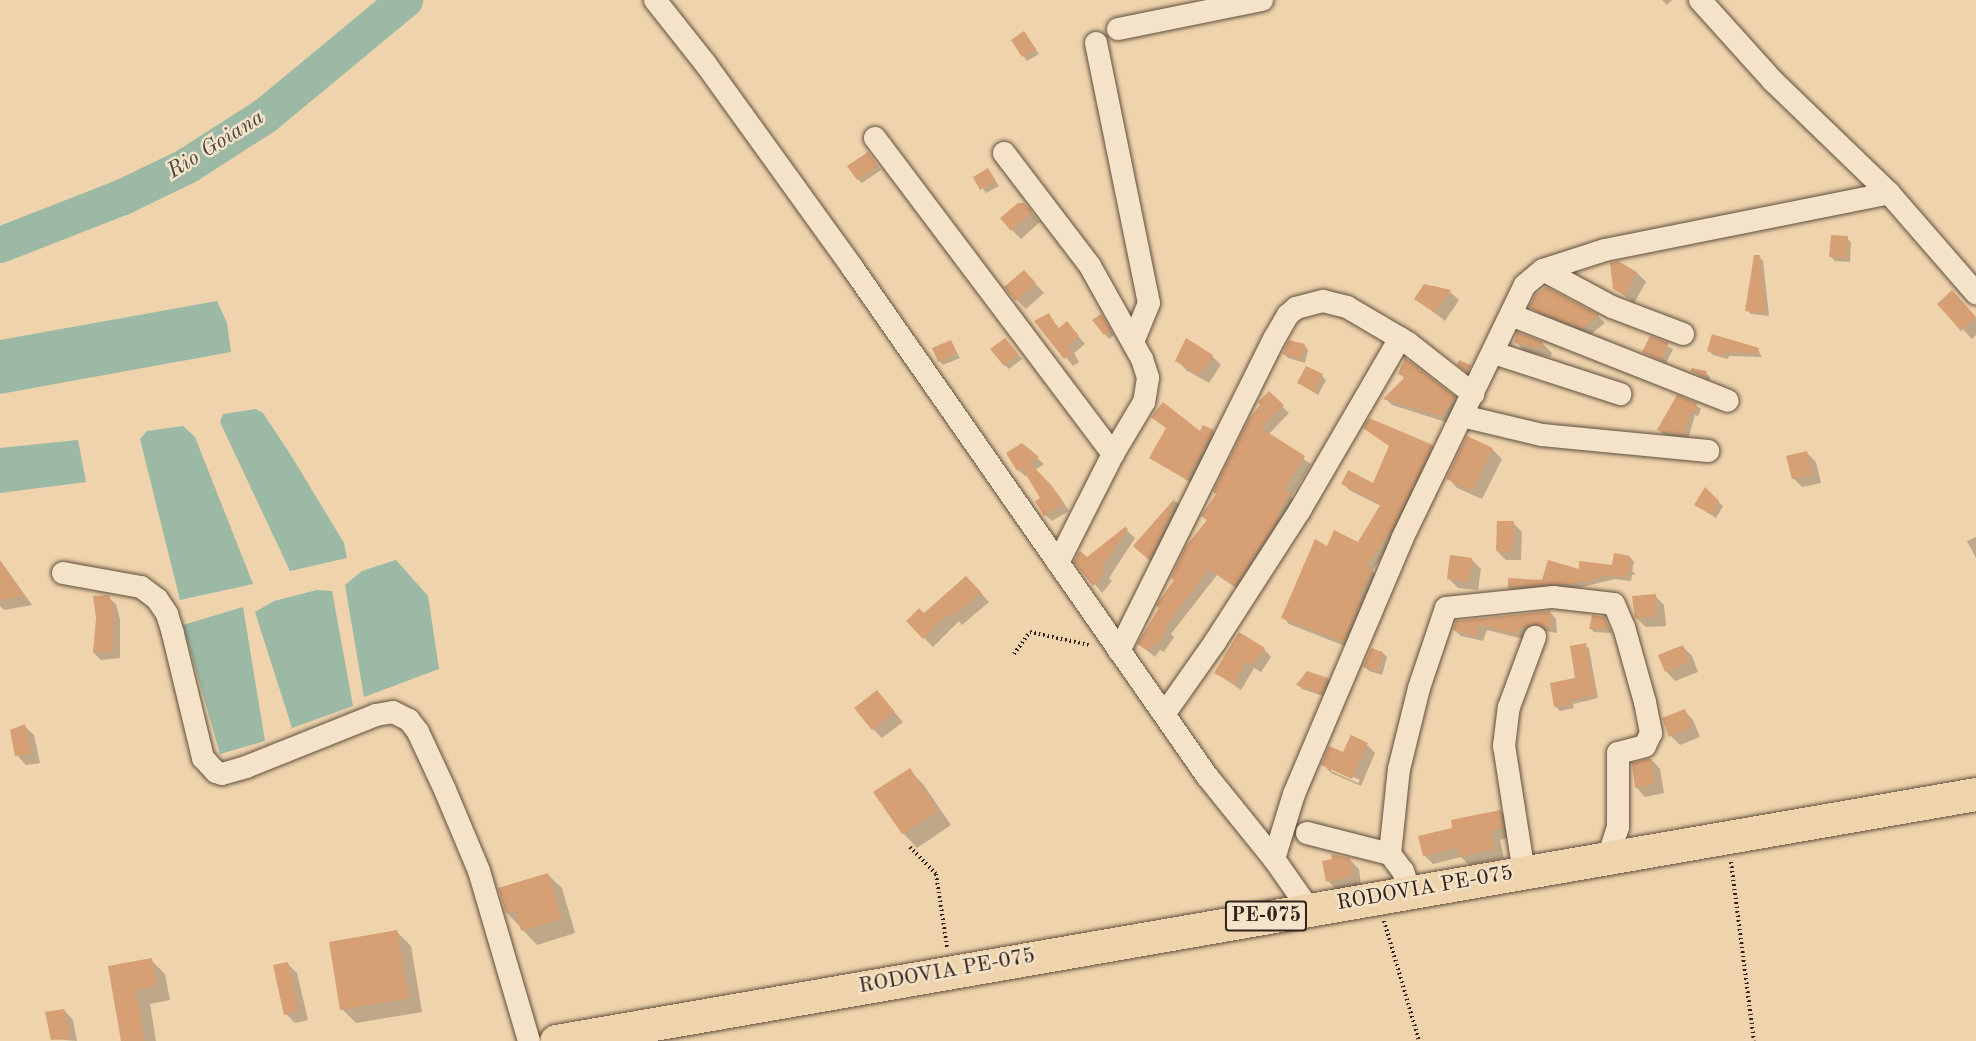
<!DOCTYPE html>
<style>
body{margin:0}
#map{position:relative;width:1976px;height:1041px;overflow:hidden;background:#eed3ac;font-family:"Old Standard TT",serif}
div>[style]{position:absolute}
.water>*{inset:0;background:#9bb9a4}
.shadow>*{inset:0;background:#0003}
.river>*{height:36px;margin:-18px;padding:0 18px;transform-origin:18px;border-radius:18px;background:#9bb9a4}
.building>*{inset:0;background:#d79f74}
.path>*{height:4px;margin-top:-2px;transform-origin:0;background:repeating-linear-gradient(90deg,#31231a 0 1.5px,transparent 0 4.5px)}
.roads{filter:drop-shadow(0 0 2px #604f3e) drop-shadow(0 0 2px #604f3e)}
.street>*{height:22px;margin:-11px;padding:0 11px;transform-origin:11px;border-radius:11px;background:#f4e2c9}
.primary>*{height:33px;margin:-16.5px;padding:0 16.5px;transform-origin:16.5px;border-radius:16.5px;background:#eed3ac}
span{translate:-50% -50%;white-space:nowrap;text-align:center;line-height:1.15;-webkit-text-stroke:5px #f4e2c9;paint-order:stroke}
.shield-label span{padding:2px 4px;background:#f4e2c9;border:2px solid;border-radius:4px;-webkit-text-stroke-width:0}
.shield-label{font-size:20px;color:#31231a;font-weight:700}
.street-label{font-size:21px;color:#31231a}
.water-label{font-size:22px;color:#4c483c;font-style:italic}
</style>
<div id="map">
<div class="water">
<i style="clip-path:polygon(217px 301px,227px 323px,231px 352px,0 394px,0 340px)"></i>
<i style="clip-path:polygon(256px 409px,263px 413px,292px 457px,344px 543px,347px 558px,290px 571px,220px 422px,223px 414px)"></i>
<i style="clip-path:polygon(183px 426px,195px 437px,253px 584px,180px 600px,140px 439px,147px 431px)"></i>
<i style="clip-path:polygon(78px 440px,86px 482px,0 493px,0 448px)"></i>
<i style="clip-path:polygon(396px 560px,428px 596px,439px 669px,364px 697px,345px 585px,362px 571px)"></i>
<i style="clip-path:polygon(317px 590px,332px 591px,353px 706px,292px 728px,255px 612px,274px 601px)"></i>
<i style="clip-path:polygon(243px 607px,265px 741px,220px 754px,183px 625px)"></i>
</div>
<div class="shadow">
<i style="clip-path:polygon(1662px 0,1672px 0,1667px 5px)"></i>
<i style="clip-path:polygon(1024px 33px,1039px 54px,1027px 61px,1013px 40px)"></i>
<i style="clip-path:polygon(868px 154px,881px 170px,862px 183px,858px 179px)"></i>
<i style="clip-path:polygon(987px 170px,999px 186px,986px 193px,975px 177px)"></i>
<i style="clip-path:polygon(1024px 204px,1040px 222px,1021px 239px,1012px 230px)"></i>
<i style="clip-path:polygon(1847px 238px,1851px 242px,1850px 262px,1835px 261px,1831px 257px)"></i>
<i style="clip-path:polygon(1759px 257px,1763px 261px,1769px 316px,1751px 314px,1747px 310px)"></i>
<i style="clip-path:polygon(1637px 273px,1646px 282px,1634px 303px,1614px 288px)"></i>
<i style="clip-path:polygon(1033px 281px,1044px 293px,1026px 309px,1017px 300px)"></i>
<i style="clip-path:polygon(1425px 286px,1450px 292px,1459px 300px,1445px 321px,1416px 298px)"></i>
<i style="clip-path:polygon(1546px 289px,1598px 316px,1605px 323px,1590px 335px,1541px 316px,1531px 306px)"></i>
<i style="clip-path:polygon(1961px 301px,1976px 318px,1976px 335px,1972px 339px,1939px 304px)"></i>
<i style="clip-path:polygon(1048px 315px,1060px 329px,1067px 323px,1085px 344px,1074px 353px,1079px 362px,1073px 366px,1037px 322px)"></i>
<i style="clip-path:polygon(1101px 316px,1114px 335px,1109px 339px,1094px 320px)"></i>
<i style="clip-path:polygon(1650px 338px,1673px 349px,1666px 363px,1644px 352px)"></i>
<i style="clip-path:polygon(950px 341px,960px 358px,943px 365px,939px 361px)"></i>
<i style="clip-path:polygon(1516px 342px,1543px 344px,1552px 353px,1551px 357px,1525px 352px)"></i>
<i style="clip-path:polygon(1009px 344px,1022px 359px,1009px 369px,1005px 365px)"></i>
<i style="clip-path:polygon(1304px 345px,1308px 350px,1305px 363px,1288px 358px,1284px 354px)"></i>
<i style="clip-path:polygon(1758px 350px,1762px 357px,1729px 356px,1728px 359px,1713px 355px,1709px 351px)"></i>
<i style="clip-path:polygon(1212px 356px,1221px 365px,1209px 383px,1186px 370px,1177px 360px)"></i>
<i style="clip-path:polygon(1692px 371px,1706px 373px,1710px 377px,1709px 381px)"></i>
<i style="clip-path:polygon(1400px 374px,1455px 399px,1461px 406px,1449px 423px,1392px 405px,1386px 399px,1405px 379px)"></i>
<i style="clip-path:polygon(1322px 376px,1326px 380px,1318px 395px,1299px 383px)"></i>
<i style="clip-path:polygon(1269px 393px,1289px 413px,1268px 435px,1311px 464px,1291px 497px,1296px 502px,1242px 592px,1217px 575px,1171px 634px,1174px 637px,1164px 652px,1160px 650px,1155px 657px,1139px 644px,1208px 520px,1218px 494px)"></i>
<i style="clip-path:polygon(1696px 405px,1701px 409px,1698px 416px,1695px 415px,1688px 439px,1663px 434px,1659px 430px)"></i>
<i style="clip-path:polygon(1213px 431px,1217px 435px,1191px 483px,1151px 457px,1201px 433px)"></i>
<i style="clip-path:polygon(1468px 438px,1493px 450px,1502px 459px,1482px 499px,1457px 488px,1448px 478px)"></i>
<i style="clip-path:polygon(1022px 445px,1044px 464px,1035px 470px,1058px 494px,1069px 511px,1052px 521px,1045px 515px,1042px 499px,1027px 475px,1025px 476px,1018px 470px)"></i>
<i style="clip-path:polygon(1432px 446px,1438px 452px,1397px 536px,1372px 571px,1378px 577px,1350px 648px,1289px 624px,1283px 617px,1328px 548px,1359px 543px,1381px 506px,1349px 490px,1343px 483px,1374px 485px)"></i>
<i style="clip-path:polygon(1807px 453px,1816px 462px,1821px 483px,1802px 487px,1793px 478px)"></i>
<i style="clip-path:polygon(1705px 489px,1723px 506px,1716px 518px,1696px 505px)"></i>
<i style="clip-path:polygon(1175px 501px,1179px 504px,1172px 526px,1154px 563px,1135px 546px)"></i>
<i style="clip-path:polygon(1513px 523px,1522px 532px,1521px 560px,1506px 560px,1497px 551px)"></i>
<i style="clip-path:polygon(1125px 529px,1135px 538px,1109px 578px,1112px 581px,1102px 593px,1076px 561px,1087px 559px)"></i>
<i style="clip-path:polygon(1976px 537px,1976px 558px,1967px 541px)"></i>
<i style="clip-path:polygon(1630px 557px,1634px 562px,1632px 571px,1636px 574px,1632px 575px,1631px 581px,1615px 579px,1582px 587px,1513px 592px,1509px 587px,1580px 570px,1613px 567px)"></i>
<i style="clip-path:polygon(0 560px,32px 605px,4px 610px,0 606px)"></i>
<i style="clip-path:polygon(1472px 560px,1481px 569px,1478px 590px,1458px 588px,1449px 579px)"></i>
<i style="clip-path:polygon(976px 587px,989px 602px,962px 625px,959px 621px,933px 647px,908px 621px)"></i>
<i style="clip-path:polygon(1655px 596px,1664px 605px,1666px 626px,1646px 627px,1636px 618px)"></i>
<i style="clip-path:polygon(108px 597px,116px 604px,120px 619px,120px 658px,101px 660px,94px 653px)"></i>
<i style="clip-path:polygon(1550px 612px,1556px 619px,1557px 633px,1539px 630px,1523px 639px,1487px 630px,1483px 641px,1461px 636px,1454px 630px,1457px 622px)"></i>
<i style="clip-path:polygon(1604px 618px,1612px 633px,1594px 632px,1590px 628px)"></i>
<i style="clip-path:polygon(1585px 645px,1589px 649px,1598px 698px,1573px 704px,1574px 708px,1560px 711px,1556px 707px,1551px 685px,1577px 680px)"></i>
<i style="clip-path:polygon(1683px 647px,1692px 656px,1698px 672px,1675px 681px,1666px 671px)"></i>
<i style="clip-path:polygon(1264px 649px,1271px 657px,1261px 672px,1254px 668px,1241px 690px,1216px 673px)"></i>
<i style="clip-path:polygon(1383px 653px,1387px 657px,1382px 675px,1369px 671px,1365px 667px)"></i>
<i style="clip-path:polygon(1308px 673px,1328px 679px,1332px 684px,1326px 697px,1302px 689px,1298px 685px)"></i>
<i style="clip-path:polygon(877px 692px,903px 722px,882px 738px,873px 729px)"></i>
<i style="clip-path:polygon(1684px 710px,1693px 720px,1700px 737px,1680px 745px,1671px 736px)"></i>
<i style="clip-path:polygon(24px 726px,34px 735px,40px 763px,26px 765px,17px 755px)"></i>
<i style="clip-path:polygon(evenodd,1367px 745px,1375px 753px,1361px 786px,1331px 773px,1323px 764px,1367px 745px,1331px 767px,1360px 780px,1358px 783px,1331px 771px,1331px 767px)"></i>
<i style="clip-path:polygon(1651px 759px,1660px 769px,1664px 793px,1645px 797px,1636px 787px)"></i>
<i style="clip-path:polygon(909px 770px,923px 784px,951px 825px,917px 848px,903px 833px,875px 792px)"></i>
<i style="clip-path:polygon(1500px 811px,1509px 820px,1512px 837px,1500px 840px,1504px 858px,1469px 865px,1461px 857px,1433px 864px,1424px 855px,1454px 829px)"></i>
<i style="clip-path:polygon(1349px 859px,1359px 869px,1361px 885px,1337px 890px,1328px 881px)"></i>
<i style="clip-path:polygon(547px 874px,562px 888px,575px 933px,537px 945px,507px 913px)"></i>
<i style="clip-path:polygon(397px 932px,411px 946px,422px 1012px,356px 1023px,342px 1009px)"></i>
<i style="clip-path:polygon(151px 960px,165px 974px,170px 1000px,150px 1004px,156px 1041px,122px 1041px,109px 967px)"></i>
<i style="clip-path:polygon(288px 964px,297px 973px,308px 1020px,295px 1023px,286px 1014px)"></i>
<i style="clip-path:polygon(64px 1010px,73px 1020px,77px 1041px,53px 1039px)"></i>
</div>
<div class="river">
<i style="left:0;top:245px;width:132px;rotate:-21.3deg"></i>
<i style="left:123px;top:197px;width:71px;rotate:-25.8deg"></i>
<i style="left:187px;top:166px;width:93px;rotate:-32.7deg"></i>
<i style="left:265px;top:116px;width:182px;rotate:-39.6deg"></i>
</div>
<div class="building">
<i style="clip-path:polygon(1024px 31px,1036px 49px,1022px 57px,1011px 40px)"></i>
<i style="clip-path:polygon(868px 152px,878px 166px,857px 180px,847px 166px)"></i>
<i style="clip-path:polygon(988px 168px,996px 181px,980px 190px,973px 177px)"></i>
<i style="clip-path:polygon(1018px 203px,1024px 203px,1032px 212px,1011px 231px,1000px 218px)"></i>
<i style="clip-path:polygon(1831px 235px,1848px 236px,1847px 258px,1829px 257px)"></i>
<i style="clip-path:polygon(1754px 255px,1760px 255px,1765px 313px,1745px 311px)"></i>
<i style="clip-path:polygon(1618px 261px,1637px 272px,1625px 295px,1613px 289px,1610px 263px)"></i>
<i style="clip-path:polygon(1024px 270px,1036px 283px,1016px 301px,1004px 287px)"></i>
<i style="clip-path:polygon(1424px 284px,1451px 290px,1435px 313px,1414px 299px)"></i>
<i style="clip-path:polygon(1546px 287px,1599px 315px,1582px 329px,1532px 309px,1529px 307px,1535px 295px)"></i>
<i style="clip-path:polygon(1952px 290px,1976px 317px,1961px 331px,1937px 304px)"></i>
<i style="clip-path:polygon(1049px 313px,1058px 329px,1067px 321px,1079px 336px,1067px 345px,1072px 354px,1064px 359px,1034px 321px)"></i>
<i style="clip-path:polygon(1101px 314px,1111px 330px,1104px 335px,1092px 320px)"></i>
<i style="clip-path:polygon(1517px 332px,1543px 342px,1542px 348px,1514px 343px)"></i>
<i style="clip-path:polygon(1712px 334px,1759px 348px,1758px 354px,1725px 352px,1724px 356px,1707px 351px)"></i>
<i style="clip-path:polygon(1650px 336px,1669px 343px,1661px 360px,1642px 352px)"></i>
<i style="clip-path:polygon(1005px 338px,1018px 354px,1004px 366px,990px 349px)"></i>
<i style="clip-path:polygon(1186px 338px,1213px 355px,1199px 375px,1175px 361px)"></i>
<i style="clip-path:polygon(951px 340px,957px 353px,938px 362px,932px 348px)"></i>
<i style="clip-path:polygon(1289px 340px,1305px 344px,1301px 359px,1282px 354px)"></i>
<i style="clip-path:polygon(1405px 358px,1456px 397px,1442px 416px,1383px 399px,1405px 377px,1398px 374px)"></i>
<i style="clip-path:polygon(1459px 360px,1471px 365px,1468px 373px,1457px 365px)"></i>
<i style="clip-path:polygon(1306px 366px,1323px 374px,1314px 392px,1297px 383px)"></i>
<i style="clip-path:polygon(1692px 368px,1707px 371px,1705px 377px,1690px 371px)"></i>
<i style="clip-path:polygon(1269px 391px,1284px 405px,1261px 428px,1305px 456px,1284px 490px,1290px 493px,1280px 510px,1277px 521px,1235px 586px,1209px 569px,1165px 627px,1168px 628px,1157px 646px,1153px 644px,1148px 651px,1137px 644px,1159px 608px,1156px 606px,1159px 601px,1174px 580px,1171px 578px,1186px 546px,1207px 520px,1201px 516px,1216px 494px,1213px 492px,1249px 419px,1260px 405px,1258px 402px)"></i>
<i style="clip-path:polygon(1677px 395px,1697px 403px,1694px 413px,1691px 412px,1684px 435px,1657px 430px)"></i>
<i style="clip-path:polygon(1163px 402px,1200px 431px,1203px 425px,1214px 430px,1187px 480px,1149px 458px,1166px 428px,1151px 417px)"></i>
<i style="clip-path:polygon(1369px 418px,1433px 445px,1392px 530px,1366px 566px,1373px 570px,1359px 597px,1362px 598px,1344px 642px,1281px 618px,1315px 539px,1327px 546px,1334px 530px,1358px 542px,1381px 504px,1341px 484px,1348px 470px,1373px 483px,1389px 446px,1363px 428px)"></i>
<i style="clip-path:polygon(1467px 436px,1493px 448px,1472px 491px,1446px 479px)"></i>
<i style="clip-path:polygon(1022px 443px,1039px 457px,1030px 463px,1052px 486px,1063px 504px,1044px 516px,1035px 501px,1040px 498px,1022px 468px,1017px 471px,1006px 453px)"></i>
<i style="clip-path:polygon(1807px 451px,1813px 474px,1792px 479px,1786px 456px)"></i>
<i style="clip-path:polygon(1705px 487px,1719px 501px,1712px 515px,1694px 505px)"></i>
<i style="clip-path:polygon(1175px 498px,1168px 521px,1149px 560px,1133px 546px)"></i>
<i style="clip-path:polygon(1497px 521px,1514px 521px,1513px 552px,1496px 551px)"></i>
<i style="clip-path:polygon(1125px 527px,1128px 529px,1101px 569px,1105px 572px,1093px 586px,1074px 562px,1077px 555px,1080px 551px,1087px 557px)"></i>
<i style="clip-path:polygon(1614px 553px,1630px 556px,1629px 568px,1633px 570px,1628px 571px,1627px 578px,1610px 575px,1568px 585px,1552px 584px,1508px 588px,1508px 578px,1542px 580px,1548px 560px,1579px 569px,1579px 561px,1612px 565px)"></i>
<i style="clip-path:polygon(1450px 555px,1472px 558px,1469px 582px,1447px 579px)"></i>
<i style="clip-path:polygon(0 561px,24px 596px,0 600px)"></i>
<i style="clip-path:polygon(966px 576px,981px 592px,952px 617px,949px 613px,923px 639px,906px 621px,919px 608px,924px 613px)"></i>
<i style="clip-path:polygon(1656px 594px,1657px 617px,1635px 618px,1632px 596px)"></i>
<i style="clip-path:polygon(109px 595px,114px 611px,113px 651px,93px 653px,96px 618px,93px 596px)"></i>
<i style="clip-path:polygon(1550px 611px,1551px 628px,1532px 624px,1518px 629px,1517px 634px,1480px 625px,1476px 636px,1453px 630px,1456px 621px)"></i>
<i style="clip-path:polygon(1592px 615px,1605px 617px,1609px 629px,1589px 629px)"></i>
<i style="clip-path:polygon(1239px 632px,1265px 648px,1253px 666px,1246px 661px,1234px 684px,1214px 673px)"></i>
<i style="clip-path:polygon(1586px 643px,1595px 695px,1570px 700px,1571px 704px,1554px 707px,1550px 683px,1575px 678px,1570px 646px)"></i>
<i style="clip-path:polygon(1683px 645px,1690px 662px,1665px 672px,1658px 655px)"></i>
<i style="clip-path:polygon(1371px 648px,1383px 652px,1378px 671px,1363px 667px)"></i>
<i style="clip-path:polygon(1307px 671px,1328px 678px,1322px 694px,1296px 685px)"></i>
<i style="clip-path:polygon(877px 690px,895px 712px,872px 730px,854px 708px)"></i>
<i style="clip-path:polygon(1685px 709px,1692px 727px,1669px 737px,1662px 718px)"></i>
<i style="clip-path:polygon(25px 724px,32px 754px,15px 756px,10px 730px)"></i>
<i style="clip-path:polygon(1351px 735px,1368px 743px,1352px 779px,1321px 765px,1329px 746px,1343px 752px)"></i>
<i style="clip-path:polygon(1651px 758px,1655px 784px,1635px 788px,1632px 763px)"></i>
<i style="clip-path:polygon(910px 768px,938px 811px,902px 834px,873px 792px)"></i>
<i style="clip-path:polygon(1500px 810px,1503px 828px,1491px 831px,1495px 849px,1459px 857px,1457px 848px,1423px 856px,1418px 836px,1452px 828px,1451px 820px)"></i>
<i style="clip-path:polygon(1331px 854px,1350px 858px,1353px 876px,1326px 882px,1322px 861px,1332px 859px)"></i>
<i style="clip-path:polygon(548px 873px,562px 919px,521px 931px,515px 910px,506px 913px,498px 888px)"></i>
<i style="clip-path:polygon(397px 930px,409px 998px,340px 1010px,329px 942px)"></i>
<i style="clip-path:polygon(152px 958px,157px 986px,136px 990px,145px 1041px,121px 1041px,108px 966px)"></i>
<i style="clip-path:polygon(288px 962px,299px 1011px,284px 1015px,273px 965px)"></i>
<i style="clip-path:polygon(64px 1009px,70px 1038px,51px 1040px,45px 1012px)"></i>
</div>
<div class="path">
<i style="left:1014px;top:654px;width:27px;rotate:-54deg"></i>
<i style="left:1030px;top:632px;width:60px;rotate:12.4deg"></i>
<i style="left:910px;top:847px;width:37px;rotate:46deg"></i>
<i style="left:936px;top:874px;width:74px;rotate:81.4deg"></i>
<i style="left:1731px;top:862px;width:180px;rotate:82.7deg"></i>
<i style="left:1384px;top:921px;width:125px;rotate:73.7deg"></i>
</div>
<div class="roads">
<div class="street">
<i style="left:655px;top:0;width:80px;rotate:51.6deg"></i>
<i style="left:705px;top:63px;width:251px;rotate:54.2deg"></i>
<i style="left:852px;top:267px;width:621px;rotate:55.11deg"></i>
<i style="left:1207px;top:776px;width:107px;rotate:51.1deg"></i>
<i style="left:1274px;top:859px;width:61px;rotate:55deg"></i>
<i style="left:1700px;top:0;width:109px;rotate:48deg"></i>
<i style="left:1773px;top:81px;width:161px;rotate:44deg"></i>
<i style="left:1889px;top:193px;width:133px;rotate:49deg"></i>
<i style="left:1118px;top:29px;width:147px;rotate:-11.4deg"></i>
<i style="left:1096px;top:43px;width:265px;rotate:78.5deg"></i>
<i style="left:1149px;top:303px;width:42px;rotate:112.3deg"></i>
<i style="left:875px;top:138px;width:396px;rotate:53deg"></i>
<i style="left:1004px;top:153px;width:142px;rotate:52.7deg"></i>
<i style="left:1090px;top:266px;width:107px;rotate:60.8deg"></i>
<i style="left:1142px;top:359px;width:20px;rotate:72deg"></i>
<i style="left:1148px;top:378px;width:24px;rotate:99deg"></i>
<i style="left:1144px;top:402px;width:61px;rotate:120.8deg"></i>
<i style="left:1113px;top:454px;width:122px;rotate:116.8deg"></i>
<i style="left:1543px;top:270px;width:78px;rotate:28.2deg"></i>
<i style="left:1612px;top:307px;width:76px;rotate:20.8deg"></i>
<i style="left:1511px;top:315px;width:233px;rotate:21.6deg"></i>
<i style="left:1494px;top:353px;width:133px;rotate:18deg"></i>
<i style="left:1462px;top:416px;width:82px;rotate:13.4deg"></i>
<i style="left:1542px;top:435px;width:167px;rotate:5.5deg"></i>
<i style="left:63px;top:573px;width:79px;rotate:10.2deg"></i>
<i style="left:141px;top:587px;width:20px;rotate:37deg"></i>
<i style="left:157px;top:599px;width:18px;rotate:56deg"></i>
<i style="left:167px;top:614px;width:21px;rotate:73deg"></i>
<i style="left:173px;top:634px;width:128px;rotate:76.4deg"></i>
<i style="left:203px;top:758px;width:19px;rotate:47deg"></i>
<i style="left:216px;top:772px;width:6px;rotate:18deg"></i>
<i style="left:222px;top:774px;width:25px;rotate:-16deg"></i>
<i style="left:246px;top:767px;width:140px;rotate:-21.8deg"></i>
<i style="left:376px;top:715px;width:17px;rotate:-10deg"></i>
<i style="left:393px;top:712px;width:18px;rotate:27deg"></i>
<i style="left:409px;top:720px;width:15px;rotate:53deg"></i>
<i style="left:418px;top:732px;width:64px;rotate:65deg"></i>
<i style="left:445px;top:790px;width:88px;rotate:67.2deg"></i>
<i style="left:479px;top:871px;width:177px;rotate:73.6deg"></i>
<i style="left:1119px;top:651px;width:348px;rotate:-63.6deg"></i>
<i style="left:1274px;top:339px;width:28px;rotate:-60deg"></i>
<i style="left:1288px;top:315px;width:11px;rotate:-41deg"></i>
<i style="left:1296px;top:308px;width:28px;rotate:-15deg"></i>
<i style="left:1323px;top:301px;width:25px;rotate:14deg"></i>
<i style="left:1347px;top:307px;width:71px;rotate:30.5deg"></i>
<i style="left:1408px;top:343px;width:83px;rotate:38.1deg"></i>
<i style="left:1165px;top:713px;width:87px;rotate:-54.8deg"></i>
<i style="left:1215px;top:642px;width:157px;rotate:-57.2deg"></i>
<i style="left:1300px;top:510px;width:199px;rotate:-59.8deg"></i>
<i style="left:1307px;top:833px;width:86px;rotate:14.2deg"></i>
<i style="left:1390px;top:854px;width:21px;rotate:53deg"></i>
<i style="left:1403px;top:871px;width:22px;rotate:72deg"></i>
<i style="left:1390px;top:854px;width:85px;rotate:-84deg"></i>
<i style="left:1399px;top:769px;width:83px;rotate:-76.1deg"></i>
<i style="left:1419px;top:688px;width:84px;rotate:-71.4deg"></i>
<i style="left:1446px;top:608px;width:108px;rotate:-5.9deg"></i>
<i style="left:1553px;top:597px;width:61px;rotate:6.5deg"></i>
<i style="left:1614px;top:604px;width:25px;rotate:67deg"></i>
<i style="left:1624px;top:627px;width:78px;rotate:74.4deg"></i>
<i style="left:1645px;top:702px;width:32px;rotate:79deg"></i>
<i style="left:1651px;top:733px;width:14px;rotate:115deg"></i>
<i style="left:1645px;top:746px;width:28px;rotate:165deg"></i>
<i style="left:1618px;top:753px;width:74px;rotate:90deg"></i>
<i style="left:1618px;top:827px;width:33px;rotate:108deg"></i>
<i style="left:1274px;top:859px;width:68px;rotate:-72.9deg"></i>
<i style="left:1294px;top:794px;width:277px;rotate:-67deg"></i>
<i style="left:1402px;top:539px;width:282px;rotate:-64.2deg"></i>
<i style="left:1525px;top:285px;width:23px;rotate:-40deg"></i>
<i style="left:1543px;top:270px;width:65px;rotate:-17.9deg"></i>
<i style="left:1605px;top:250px;width:290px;rotate:-11.3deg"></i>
<i style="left:1524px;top:873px;width:129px;rotate:-98.9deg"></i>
<i style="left:1504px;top:746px;width:39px;rotate:-83deg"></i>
<i style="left:1509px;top:707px;width:75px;rotate:-69.6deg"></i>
</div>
<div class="primary">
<i style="left:556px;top:1041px;width:1441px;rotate:-9.87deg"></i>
</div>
</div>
<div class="shield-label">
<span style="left:1266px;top:916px">PE-075</span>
</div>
<div class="street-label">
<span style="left:1425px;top:889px;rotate:-10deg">RODOVIA PE-075</span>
<span style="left:947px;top:972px;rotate:-10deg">RODOVIA PE-075</span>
</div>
<div class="water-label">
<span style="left:216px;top:145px;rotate:-32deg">Rio Goiana</span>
</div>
</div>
